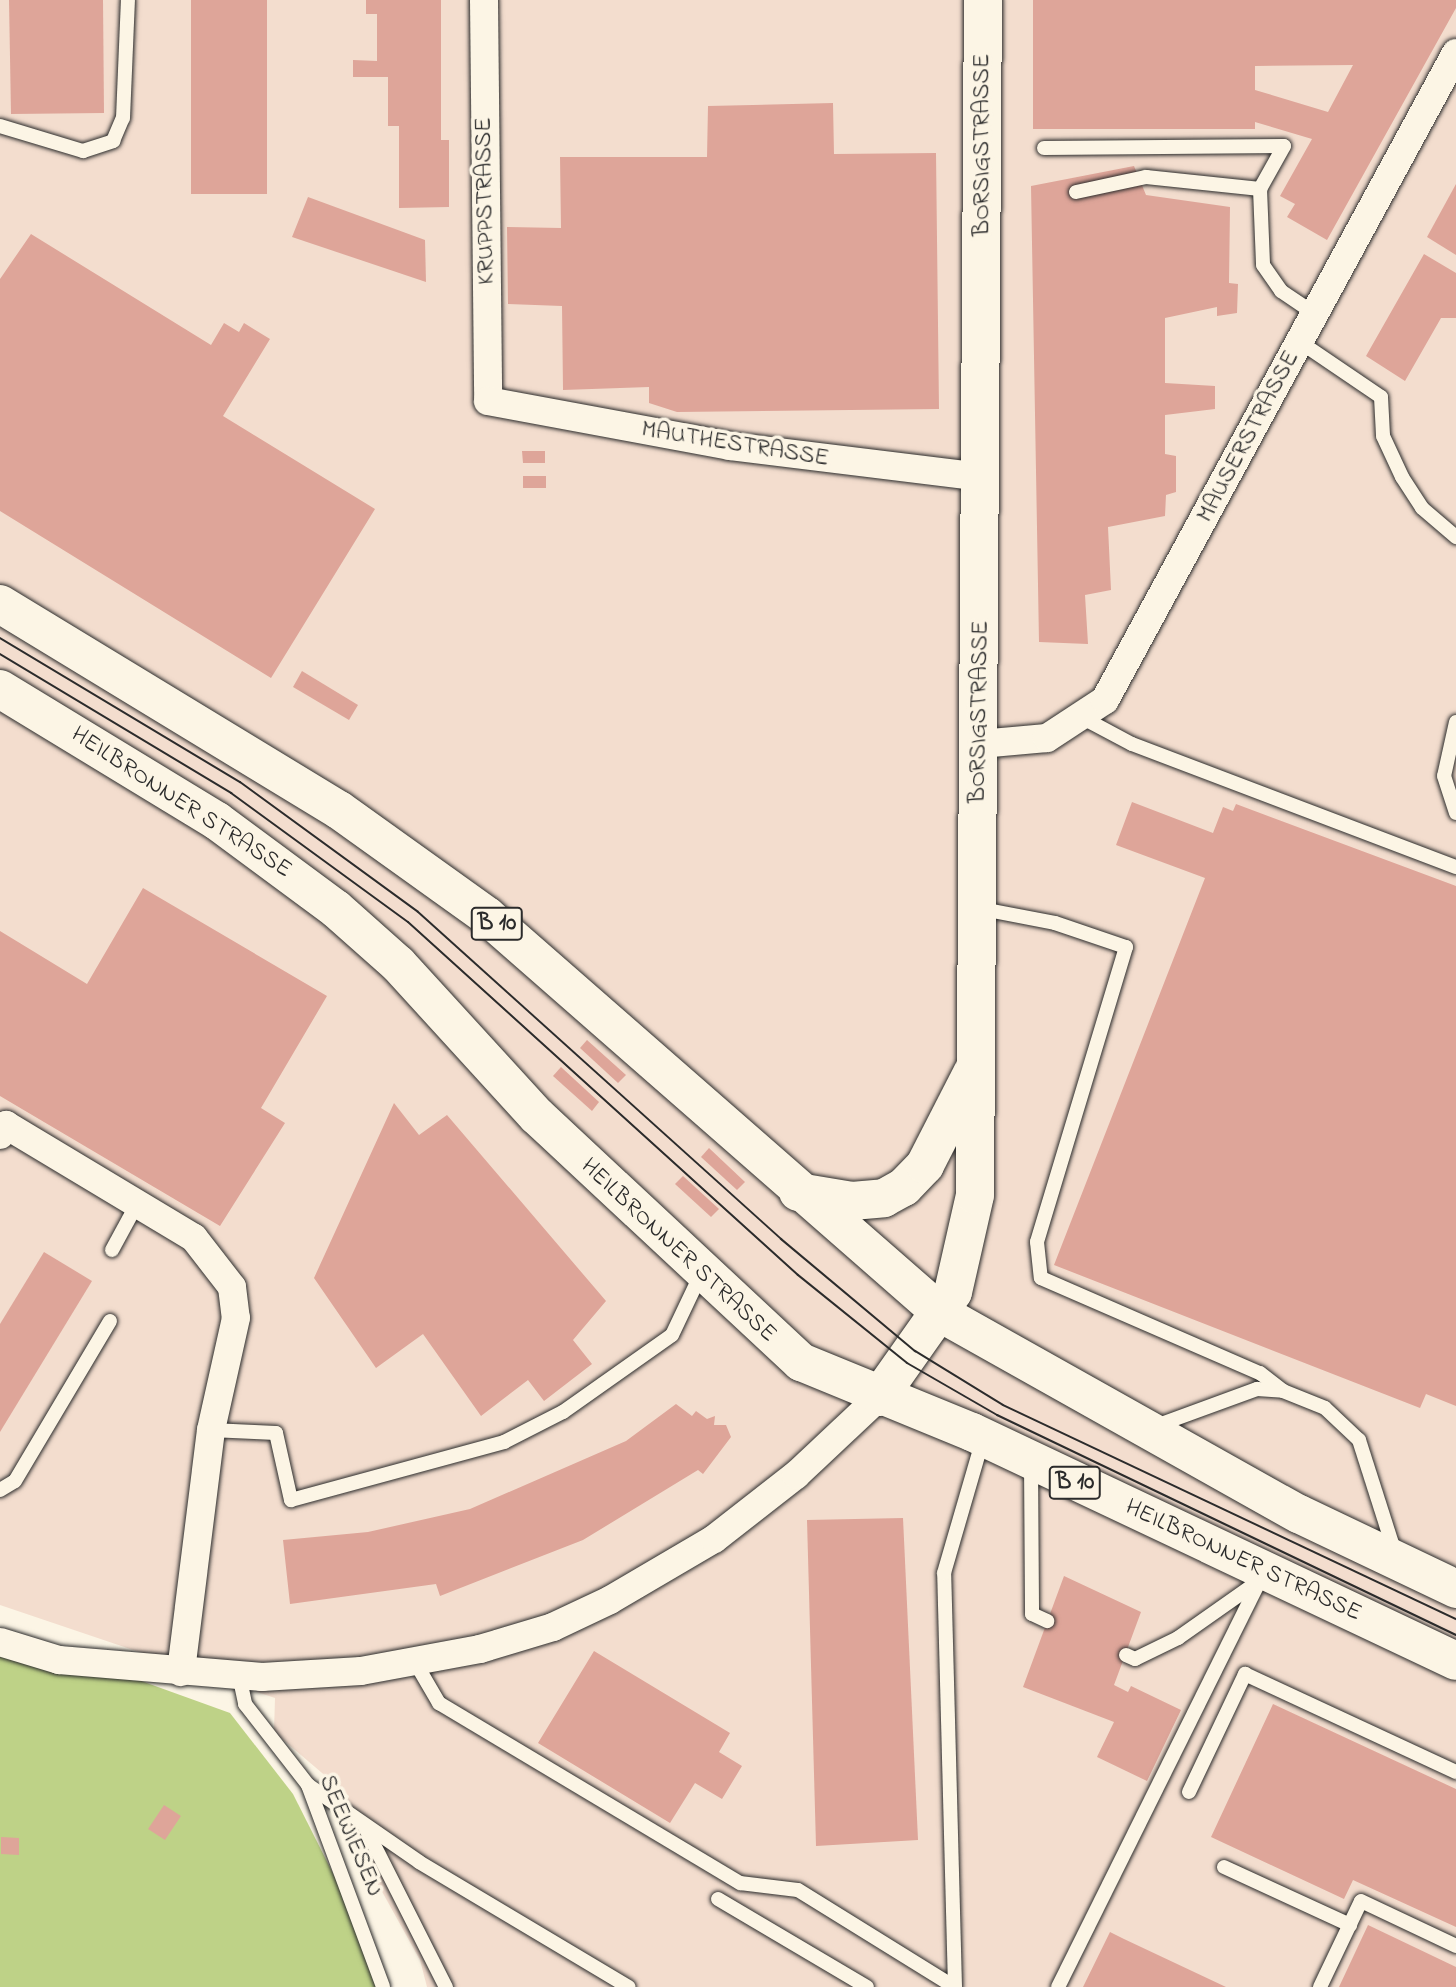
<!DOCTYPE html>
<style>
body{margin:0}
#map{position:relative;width:1456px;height:1987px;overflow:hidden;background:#fcf5e5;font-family:"Indie Flower",sans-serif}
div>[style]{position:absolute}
.built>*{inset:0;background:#f3ddce}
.green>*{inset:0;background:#bed287}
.building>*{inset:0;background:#dea599}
.roads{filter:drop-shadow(0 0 2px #2b2b2b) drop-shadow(0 0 2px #2b2b2b)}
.lane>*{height:14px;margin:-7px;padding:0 7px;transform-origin:7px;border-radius:7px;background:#fcf5e5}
.street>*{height:28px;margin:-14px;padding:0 14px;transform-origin:14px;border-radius:14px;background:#fcf5e5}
.secondary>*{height:38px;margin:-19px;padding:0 19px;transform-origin:19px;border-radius:19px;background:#fcf5e5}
.primary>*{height:38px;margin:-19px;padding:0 19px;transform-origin:19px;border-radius:19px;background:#fcf5e5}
.tram>*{height:2px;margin:-1px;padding:0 1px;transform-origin:1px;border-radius:1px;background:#2b2b2b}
span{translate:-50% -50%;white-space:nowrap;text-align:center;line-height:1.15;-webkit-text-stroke:7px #fcf5e5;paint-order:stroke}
.shield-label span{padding:2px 5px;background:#fcf5e5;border:2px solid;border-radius:5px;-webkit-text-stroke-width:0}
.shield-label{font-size:23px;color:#2b2b2b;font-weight:700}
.street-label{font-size:24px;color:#2b2b2b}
</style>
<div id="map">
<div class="built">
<i style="clip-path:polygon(0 0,1456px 0,1456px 1987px,427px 1987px,420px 1960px,340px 1816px,349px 1796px,274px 1732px,275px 1698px,0 1605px)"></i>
</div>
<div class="green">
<i style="clip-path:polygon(0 1653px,133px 1678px,230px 1713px,293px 1794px,366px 1939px,383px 1987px,0 1987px)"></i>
</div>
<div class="building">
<i style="clip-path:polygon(9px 0,103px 0,104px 113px,11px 114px)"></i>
<i style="clip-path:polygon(191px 0,267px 0,267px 194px,191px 194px)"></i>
<i style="clip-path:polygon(366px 0,441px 0,441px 140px,449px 140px,449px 207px,399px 208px,399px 126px,388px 126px,388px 77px,353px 77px,353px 60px,377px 61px,377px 14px,366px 14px)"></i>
<i style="clip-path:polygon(evenodd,1033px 0,1456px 0,1456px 8px,1327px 240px,1287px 217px,1295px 204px,1280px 196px,1312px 139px,1255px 122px,1255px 129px,1033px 129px,1033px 0,1353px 65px,1328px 112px,1255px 90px,1255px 66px,1353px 65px)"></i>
<i style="clip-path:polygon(833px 103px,834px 154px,936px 153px,939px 409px,677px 412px,649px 403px,649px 387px,563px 390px,562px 306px,508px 304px,507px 227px,561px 228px,560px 157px,707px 157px,708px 106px)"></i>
<i style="clip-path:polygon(1134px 166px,1146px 195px,1230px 207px,1229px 283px,1238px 284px,1237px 313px,1217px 316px,1217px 307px,1165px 318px,1165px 383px,1215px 386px,1215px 409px,1165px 415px,1165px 454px,1176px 456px,1176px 492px,1166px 495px,1165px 516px,1108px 527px,1111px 590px,1085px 595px,1088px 644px,1039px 642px,1031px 186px)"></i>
<i style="clip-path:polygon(1456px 184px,1456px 255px,1427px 237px)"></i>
<i style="clip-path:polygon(308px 197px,425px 240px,426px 282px,292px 237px)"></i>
<i style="clip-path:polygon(31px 234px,211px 345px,224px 323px,239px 332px,244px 323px,270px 339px,223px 416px,375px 509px,271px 678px,0 511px,0 279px)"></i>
<i style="clip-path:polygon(1424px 254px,1456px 273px,1456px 318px,1441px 318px,1405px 381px,1366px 356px)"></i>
<i style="clip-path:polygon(522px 451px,545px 451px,545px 463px,523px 463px)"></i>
<i style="clip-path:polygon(523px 476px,546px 476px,546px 488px,523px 488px)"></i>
<i style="clip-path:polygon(302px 671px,358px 705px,349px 720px,293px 687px)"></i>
<i style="clip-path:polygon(1132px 802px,1213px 833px,1223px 807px,1233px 811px,1236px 804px,1456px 886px,1456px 1406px,1426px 1394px,1420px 1408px,1054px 1265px,1205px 878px,1116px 845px)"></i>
<i style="clip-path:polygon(143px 888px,327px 996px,261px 1108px,285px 1123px,220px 1226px,0 1096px,0 931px,87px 984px)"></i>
<i style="clip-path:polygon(587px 1040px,626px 1075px,618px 1083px,580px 1048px)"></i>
<i style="clip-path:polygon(561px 1067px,599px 1102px,592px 1111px,553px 1076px)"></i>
<i style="clip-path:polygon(394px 1103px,419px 1135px,447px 1115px,606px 1301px,573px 1340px,592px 1364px,544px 1401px,528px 1380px,481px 1416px,423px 1334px,376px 1368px,314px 1278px)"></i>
<i style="clip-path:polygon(709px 1148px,745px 1182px,737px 1190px,701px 1157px)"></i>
<i style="clip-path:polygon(683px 1176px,719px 1209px,711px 1217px,675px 1184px)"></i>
<i style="clip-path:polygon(44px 1252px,92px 1281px,0 1432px,0 1324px)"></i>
<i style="clip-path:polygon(676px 1404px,692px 1416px,696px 1411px,707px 1419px,715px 1416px,714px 1425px,726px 1425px,731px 1437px,703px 1474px,698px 1470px,583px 1540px,440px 1596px,436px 1584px,290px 1604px,283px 1540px,368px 1532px,470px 1509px,626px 1441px)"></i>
<i style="clip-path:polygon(903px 1518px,918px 1840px,816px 1846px,807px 1520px)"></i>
<i style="clip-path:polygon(1064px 1576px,1141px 1612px,1114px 1685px,1128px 1692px,1131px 1686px,1181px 1710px,1147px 1781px,1097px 1757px,1114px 1722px,1023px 1687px)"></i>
<i style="clip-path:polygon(594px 1651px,730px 1733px,719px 1752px,742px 1766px,722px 1799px,695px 1783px,670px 1823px,538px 1743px)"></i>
<i style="clip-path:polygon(1273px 1704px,1456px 1789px,1456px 1927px,1353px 1880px,1344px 1899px,1211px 1837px)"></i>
<i style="clip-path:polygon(164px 1805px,181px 1816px,165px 1840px,148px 1829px)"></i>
<i style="clip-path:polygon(1px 1837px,19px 1838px,19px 1855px,1px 1854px)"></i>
<i style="clip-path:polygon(1368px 1925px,1456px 1967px,1456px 1987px,1339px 1987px)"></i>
<i style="clip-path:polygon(1110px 1932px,1124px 1939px,1226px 1987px,1083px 1987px)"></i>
</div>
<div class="roads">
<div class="lane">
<i style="left:0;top:126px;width:87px;rotate:16.8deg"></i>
<i style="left:83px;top:151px;width:32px;rotate:-18deg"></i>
<i style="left:113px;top:141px;width:25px;rotate:-67deg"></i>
<i style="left:123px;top:118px;width:118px;rotate:-87.6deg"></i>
<i style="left:1044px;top:148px;width:240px;rotate:-0.5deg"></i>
<i style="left:1284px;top:146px;width:49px;rotate:119.2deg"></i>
<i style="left:1260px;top:189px;width:76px;rotate:87.7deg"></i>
<i style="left:1263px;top:265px;width:32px;rotate:55deg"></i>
<i style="left:1281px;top:291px;width:40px;rotate:34deg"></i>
<i style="left:1076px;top:192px;width:72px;rotate:-12.1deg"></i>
<i style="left:1146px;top:177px;width:115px;rotate:6deg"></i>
<i style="left:1300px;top:342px;width:98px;rotate:34.2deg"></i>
<i style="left:1381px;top:397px;width:39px;rotate:87deg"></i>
<i style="left:1383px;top:436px;width:45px;rotate:65.1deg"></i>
<i style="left:1402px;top:477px;width:37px;rotate:57deg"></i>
<i style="left:1422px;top:508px;width:45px;rotate:40.5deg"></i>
<i style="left:1083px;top:718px;width:55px;rotate:28deg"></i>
<i style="left:1132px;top:744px;width:347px;rotate:20.8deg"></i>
<i style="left:1456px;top:722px;width:55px;rotate:102.5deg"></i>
<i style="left:1444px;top:776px;width:39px;rotate:72deg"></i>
<i style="left:977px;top:908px;width:79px;rotate:10.9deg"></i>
<i style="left:1055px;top:923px;width:75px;rotate:18.7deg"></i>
<i style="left:1126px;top:947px;width:308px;rotate:106.8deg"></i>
<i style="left:1037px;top:1242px;width:36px;rotate:84deg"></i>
<i style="left:1041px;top:1278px;width:239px;rotate:23.5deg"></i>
<i style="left:1260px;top:1373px;width:29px;rotate:38deg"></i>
<i style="left:112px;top:1250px;width:52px;rotate:-61.5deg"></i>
<i style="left:1153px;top:1427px;width:111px;rotate:-20.1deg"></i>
<i style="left:1257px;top:1389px;width:26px;rotate:4deg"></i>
<i style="left:1283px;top:1391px;width:45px;rotate:22deg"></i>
<i style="left:1325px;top:1408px;width:47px;rotate:43.3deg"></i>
<i style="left:1359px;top:1440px;width:119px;rotate:72.3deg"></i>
<i style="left:211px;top:1430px;width:65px;rotate:2.6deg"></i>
<i style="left:276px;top:1433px;width:69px;rotate:77.4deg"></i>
<i style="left:291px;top:1500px;width:221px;rotate:-15.2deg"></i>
<i style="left:504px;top:1442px;width:66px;rotate:-27deg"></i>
<i style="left:563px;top:1412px;width:133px;rotate:-35.2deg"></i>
<i style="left:672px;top:1335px;width:68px;rotate:-64.6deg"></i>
<i style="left:1031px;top:1463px;width:151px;rotate:89.6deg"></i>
<i style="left:1032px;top:1614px;width:17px;rotate:25deg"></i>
<i style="left:0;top:1490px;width:17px;rotate:-31deg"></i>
<i style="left:15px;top:1481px;width:186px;rotate:-59.3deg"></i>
<i style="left:1126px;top:1655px;width:10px;rotate:24deg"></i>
<i style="left:1135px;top:1659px;width:48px;rotate:-26deg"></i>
<i style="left:1178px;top:1638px;width:99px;rotate:-35.1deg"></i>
<i style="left:415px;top:1662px;width:48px;rotate:59.7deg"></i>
<i style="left:439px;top:1703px;width:351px;rotate:30.9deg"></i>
<i style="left:740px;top:1883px;width:58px;rotate:6.9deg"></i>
<i style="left:798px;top:1890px;width:182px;rotate:31.8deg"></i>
<i style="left:239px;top:1675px;width:30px;rotate:78deg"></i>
<i style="left:245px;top:1704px;width:103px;rotate:52.1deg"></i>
<i style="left:308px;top:1785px;width:215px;rotate:69.6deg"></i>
<i style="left:308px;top:1785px;width:135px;rotate:34.7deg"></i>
<i style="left:419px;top:1862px;width:244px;rotate:30.8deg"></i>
<i style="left:1189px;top:1792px;width:131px;rotate:-64.6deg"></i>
<i style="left:1245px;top:1674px;width:233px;rotate:24.9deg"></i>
<i style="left:364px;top:1825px;width:182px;rotate:63.2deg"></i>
<i style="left:1224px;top:1867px;width:139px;rotate:24.7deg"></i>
<i style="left:718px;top:1899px;width:173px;rotate:30.6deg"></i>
<i style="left:955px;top:1987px;width:414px;rotate:-91.5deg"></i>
<i style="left:944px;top:1573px;width:140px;rotate:-73.8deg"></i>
<i style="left:1058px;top:1987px;width:454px;rotate:-63.6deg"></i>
<i style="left:1320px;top:1987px;width:95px;rotate:-64.5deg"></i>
<i style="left:1361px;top:1901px;width:105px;rotate:25.3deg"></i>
</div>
<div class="street">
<i style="left:484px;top:0;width:401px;rotate:89.4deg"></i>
<i style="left:488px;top:401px;width:246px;rotate:10.5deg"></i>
<i style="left:730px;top:446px;width:255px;rotate:7deg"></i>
<i style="left:980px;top:744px;width:67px;rotate:-5.1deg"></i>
<i style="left:1047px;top:738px;width:69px;rotate:-33.2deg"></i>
<i style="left:1105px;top:700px;width:736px;rotate:-61.52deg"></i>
<i style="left:0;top:1135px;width:12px;rotate:-59deg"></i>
<i style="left:6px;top:1125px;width:219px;rotate:31deg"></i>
<i style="left:194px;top:1238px;width:62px;rotate:52.2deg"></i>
<i style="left:232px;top:1287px;width:31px;rotate:83deg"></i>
<i style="left:236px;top:1318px;width:115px;rotate:102.6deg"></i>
<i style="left:211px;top:1430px;width:244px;rotate:97.1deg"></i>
<i style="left:0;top:1642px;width:62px;rotate:17deg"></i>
<i style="left:59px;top:1660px;width:204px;rotate:4.8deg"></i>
<i style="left:262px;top:1677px;width:99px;rotate:-3.5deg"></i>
<i style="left:361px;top:1671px;width:121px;rotate:-10.5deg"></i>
<i style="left:480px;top:1649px;width:76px;rotate:-16.8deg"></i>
<i style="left:553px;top:1627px;width:63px;rotate:-25.3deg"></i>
<i style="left:610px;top:1600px;width:121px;rotate:-30.4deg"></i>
<i style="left:714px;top:1539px;width:104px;rotate:-38deg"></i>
<i style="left:796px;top:1475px;width:114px;rotate:-43.2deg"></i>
</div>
<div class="secondary">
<i style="left:798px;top:1192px;width:55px;rotate:9.5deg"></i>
<i style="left:852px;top:1201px;width:32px;rotate:-5deg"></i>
<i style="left:884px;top:1198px;width:23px;rotate:-29deg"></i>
<i style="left:904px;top:1187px;width:30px;rotate:-46deg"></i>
<i style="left:925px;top:1165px;width:103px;rotate:-62.9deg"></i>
<i style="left:879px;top:1397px;width:128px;rotate:-54.8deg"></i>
<i style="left:953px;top:1292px;width:99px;rotate:-77.2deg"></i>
<i style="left:975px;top:1195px;width:1195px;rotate:-89.62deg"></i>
</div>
<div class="primary">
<i style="left:0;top:604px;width:397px;rotate:31.3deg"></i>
<i style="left:339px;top:810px;width:182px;rotate:35.6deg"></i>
<i style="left:487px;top:916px;width:605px;rotate:41.18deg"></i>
<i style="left:942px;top:1314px;width:409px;rotate:29.3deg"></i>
<i style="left:1299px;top:1514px;width:174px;rotate:25.5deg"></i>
<i style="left:0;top:689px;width:254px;rotate:31.3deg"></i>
<i style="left:217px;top:821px;width:148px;rotate:36.5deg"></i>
<i style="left:336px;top:909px;width:83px;rotate:41.6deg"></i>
<i style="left:398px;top:964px;width:206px;rotate:47.6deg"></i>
<i style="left:537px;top:1116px;width:361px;rotate:43deg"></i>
<i style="left:801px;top:1362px;width:185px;rotate:22.3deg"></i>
<i style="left:972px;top:1432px;width:535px;rotate:25.32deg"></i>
</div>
</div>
<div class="tram">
<i style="left:0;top:638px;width:280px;rotate:31deg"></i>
<i style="left:240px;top:782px;width:220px;rotate:36.1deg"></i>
<i style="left:418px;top:912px;width:489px;rotate:42deg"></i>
<i style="left:781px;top:1239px;width:175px;rotate:39.9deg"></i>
<i style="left:915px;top:1351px;width:103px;rotate:31.5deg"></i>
<i style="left:1003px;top:1405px;width:501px;rotate:25.29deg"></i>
<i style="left:0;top:654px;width:270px;rotate:31deg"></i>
<i style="left:231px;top:793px;width:219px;rotate:36.1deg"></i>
<i style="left:408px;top:922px;width:526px;rotate:42.15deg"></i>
<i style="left:798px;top:1275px;width:140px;rotate:38.9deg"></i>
<i style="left:907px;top:1363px;width:104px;rotate:30deg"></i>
<i style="left:997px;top:1415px;width:509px;rotate:25.61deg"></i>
</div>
<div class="shield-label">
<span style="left:497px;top:924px">B 10</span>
<span style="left:1075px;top:1483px">B 10</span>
</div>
<div class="street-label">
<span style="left:983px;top:145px;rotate:-90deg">BORSIGSTRASSE</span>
<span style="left:486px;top:201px;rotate:-91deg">KRUPPSTRASSE</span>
<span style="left:1249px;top:437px;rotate:-62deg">MAUSERSTRASSE</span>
<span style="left:735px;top:445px;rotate:9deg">MAUTHESTRASSE</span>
<span style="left:980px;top:712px;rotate:-89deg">BORSIGSTRASSE</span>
<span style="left:181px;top:803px;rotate:33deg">HEILBRONNER STRASSE</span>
<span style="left:678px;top:1251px;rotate:43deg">HEILBRONNER STRASSE</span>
<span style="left:1243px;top:1561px;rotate:25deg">HEILBRONNER STRASSE</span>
<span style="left:350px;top:1836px;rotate:67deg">SEEWIESEN</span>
</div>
</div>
